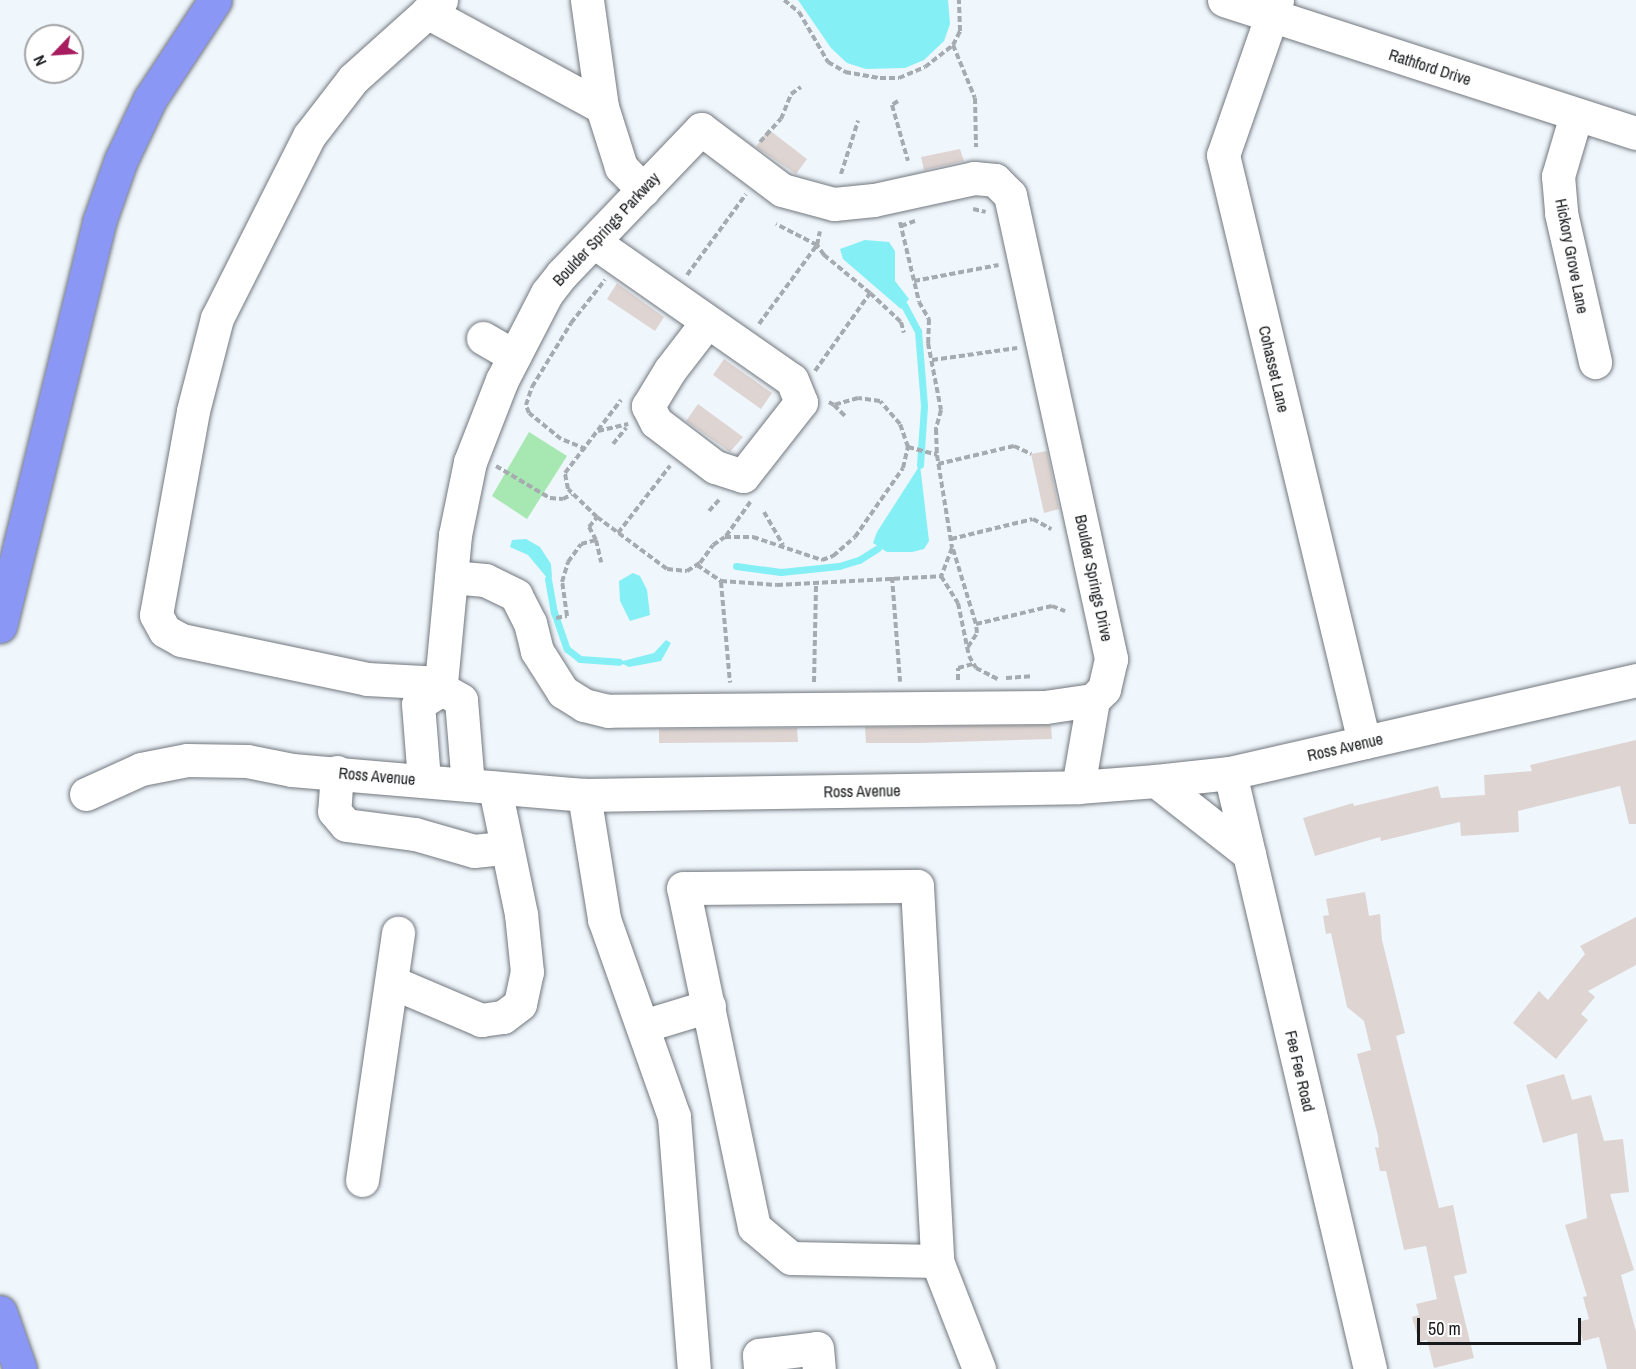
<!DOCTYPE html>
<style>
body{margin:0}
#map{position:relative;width:1636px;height:1369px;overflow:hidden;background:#eff6fc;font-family:"Archivo Narrow",sans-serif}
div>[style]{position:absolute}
.green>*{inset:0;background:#a7e7b2}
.water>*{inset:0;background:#84f0f5}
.stream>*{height:7px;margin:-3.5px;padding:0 3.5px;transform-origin:3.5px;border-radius:3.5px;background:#84f0f5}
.building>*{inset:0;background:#ded5d3}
.path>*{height:4px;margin-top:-2px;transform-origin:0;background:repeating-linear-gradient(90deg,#a6abb0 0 6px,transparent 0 9px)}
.roads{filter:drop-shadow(0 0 2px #73787e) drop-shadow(0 0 2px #73787e)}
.minor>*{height:33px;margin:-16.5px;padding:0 16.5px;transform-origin:16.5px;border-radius:16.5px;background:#fff}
.highway>*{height:33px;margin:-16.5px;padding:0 16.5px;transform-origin:16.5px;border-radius:16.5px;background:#8b97f4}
span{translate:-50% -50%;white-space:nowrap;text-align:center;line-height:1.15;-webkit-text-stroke:4.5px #fff;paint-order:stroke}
.street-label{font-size:16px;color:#17191b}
.north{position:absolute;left:24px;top:24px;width:60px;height:60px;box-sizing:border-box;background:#fff;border:2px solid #a2a3a4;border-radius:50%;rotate:245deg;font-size:16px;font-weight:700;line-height:24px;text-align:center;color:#17191b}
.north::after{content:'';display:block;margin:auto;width:21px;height:27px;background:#a71b5f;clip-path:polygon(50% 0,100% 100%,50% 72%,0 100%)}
.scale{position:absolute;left:1417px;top:1318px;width:164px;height:27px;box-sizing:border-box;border:3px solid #17191b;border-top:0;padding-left:8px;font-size:18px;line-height:21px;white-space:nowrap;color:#17191b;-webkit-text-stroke:4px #fff;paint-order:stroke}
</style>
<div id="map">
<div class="green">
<i style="clip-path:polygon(529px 432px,567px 456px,527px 519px,492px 496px)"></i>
</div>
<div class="water">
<i style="clip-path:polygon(798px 0,948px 0,950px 24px,944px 41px,924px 60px,905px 68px,866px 69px,847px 63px,831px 48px)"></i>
<i style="clip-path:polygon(865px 240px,889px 242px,895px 251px,895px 281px,909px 299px,901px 309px,843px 259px,840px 249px)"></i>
<i style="clip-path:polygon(920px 465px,929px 541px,924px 549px,912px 552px,887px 552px,873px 543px,877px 532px)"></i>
<i style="clip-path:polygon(526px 539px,540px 547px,551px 564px,552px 577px,548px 579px,528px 555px,510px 547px,512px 540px)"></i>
<i style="clip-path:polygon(633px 573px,640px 576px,647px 590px,650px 615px,630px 621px,620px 601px,619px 581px)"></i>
<i style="clip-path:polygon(666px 640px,671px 643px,661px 661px,629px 667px,619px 662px,654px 653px)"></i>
</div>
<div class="stream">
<i style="left:904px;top:305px;width:30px;rotate:62deg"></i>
<i style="left:918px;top:331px;width:75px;rotate:85.4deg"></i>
<i style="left:924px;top:406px;width:59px;rotate:93.9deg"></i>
<i style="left:736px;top:566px;width:45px;rotate:7.6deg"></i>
<i style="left:781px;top:572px;width:58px;rotate:-5.9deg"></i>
<i style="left:839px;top:566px;width:21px;rotate:-17deg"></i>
<i style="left:859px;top:560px;width:22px;rotate:-32deg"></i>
<i style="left:548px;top:579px;width:34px;rotate:80deg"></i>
<i style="left:554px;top:612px;width:39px;rotate:71deg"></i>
<i style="left:567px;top:649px;width:16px;rotate:38deg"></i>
<i style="left:580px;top:659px;width:39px;rotate:4deg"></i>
</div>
<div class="building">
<i style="clip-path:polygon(768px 129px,807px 159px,796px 174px,756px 147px)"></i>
<i style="clip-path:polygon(960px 149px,964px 161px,924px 170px,921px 157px)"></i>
<i style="clip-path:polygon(617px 283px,664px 317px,655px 331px,607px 299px)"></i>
<i style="clip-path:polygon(724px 359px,772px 393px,761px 409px,713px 375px)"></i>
<i style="clip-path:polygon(698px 404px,743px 437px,730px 452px,686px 421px)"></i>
<i style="clip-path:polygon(1047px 451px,1059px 509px,1044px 513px,1031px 454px)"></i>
<i style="clip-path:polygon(1051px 725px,1052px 739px,918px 743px,866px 743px,865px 727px)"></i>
<i style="clip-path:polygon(797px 728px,798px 742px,659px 743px,659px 729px)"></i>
<i style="clip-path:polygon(1636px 740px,1636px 824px,1629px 824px,1620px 786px,1518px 811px,1519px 832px,1461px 836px,1460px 822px,1381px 841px,1380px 837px,1315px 856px,1303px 818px,1353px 803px,1354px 806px,1438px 786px,1441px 798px,1485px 795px,1484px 775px,1532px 771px,1530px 765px)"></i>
<i style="clip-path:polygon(1365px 892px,1369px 916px,1380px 914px,1382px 940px,1405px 1033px,1396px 1036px,1439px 1208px,1453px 1205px,1467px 1273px,1454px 1276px,1474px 1358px,1434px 1368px,1427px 1340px,1419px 1342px,1412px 1317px,1419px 1315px,1416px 1304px,1437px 1299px,1426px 1246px,1404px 1250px,1386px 1171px,1380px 1171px,1375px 1147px,1379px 1148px,1378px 1136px,1357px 1054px,1371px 1050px,1364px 1021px,1347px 1007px,1331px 933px,1326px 934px,1323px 916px,1329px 915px,1326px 899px)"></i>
<i style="clip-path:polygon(1636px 917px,1636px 965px,1588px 991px,1595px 997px,1581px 1014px,1588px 1020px,1556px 1059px,1513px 1023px,1539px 991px,1548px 1000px,1585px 954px,1580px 946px)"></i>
<i style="clip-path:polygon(1564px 1074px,1572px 1100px,1591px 1095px,1604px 1141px,1623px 1139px,1629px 1192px,1610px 1194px,1634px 1270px,1621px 1275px,1636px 1332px,1636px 1369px,1607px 1369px,1599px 1337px,1583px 1341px,1578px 1322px,1589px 1319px,1583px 1297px,1587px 1296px,1565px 1225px,1587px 1218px,1577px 1133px,1543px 1143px,1526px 1085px)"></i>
</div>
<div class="path">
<i style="left:784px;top:0;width:19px;rotate:39deg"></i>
<i style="left:799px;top:12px;width:58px;rotate:59.9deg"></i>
<i style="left:828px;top:62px;width:20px;rotate:30deg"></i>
<i style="left:845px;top:72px;width:36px;rotate:10deg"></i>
<i style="left:880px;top:78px;width:19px"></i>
<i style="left:899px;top:78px;width:28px;rotate:-23deg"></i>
<i style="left:925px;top:67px;width:36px;rotate:-38deg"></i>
<i style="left:953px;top:45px;width:16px;rotate:-63deg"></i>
<i style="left:960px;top:31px;width:31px;rotate:-92deg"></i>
<i style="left:953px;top:45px;width:57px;rotate:67.5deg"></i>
<i style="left:975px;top:98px;width:49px;rotate:88.8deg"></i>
<i style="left:898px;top:101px;width:7px;rotate:146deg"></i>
<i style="left:892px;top:105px;width:58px;rotate:74.1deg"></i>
<i style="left:760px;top:142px;width:31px;rotate:-48deg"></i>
<i style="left:781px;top:119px;width:27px;rotate:-68deg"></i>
<i style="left:791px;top:94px;width:12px;rotate:-35deg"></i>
<i style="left:841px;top:174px;width:56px;rotate:-72.2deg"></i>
<i style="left:973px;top:209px;width:13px;rotate:13deg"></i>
<i style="left:900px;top:222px;width:82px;rotate:76.6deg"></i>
<i style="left:919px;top:302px;width:20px;rotate:60deg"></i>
<i style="left:929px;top:319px;width:24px;rotate:92deg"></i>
<i style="left:928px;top:343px;width:68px;rotate:79deg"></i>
<i style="left:941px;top:410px;width:20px;rotate:105deg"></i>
<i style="left:936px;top:429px;width:26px;rotate:88deg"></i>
<i style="left:937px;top:455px;width:94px;rotate:80.8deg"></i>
<i style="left:952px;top:548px;width:30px;rotate:111deg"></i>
<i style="left:941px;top:576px;width:32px;rotate:58deg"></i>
<i style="left:958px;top:603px;width:54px;rotate:78.3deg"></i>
<i style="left:969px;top:656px;width:14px;rotate:60deg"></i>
<i style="left:976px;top:668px;width:25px;rotate:27deg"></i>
<i style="left:901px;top:226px;width:15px;rotate:-20deg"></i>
<i style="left:687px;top:275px;width:100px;rotate:-53.9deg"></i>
<i style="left:914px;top:281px;width:86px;rotate:-10.7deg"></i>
<i style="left:870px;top:293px;width:42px;rotate:43.1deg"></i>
<i style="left:901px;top:322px;width:11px;rotate:75deg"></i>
<i style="left:759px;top:324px;width:98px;rotate:-53.7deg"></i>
<i style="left:817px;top:245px;width:46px;rotate:-152.9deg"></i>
<i style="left:932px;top:360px;width:86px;rotate:-8deg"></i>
<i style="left:815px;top:371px;width:95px;rotate:-54.8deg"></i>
<i style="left:870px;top:293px;width:60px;rotate:-140.4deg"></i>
<i style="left:824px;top:255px;width:12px;rotate:-125deg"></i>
<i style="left:817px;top:245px;width:14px;rotate:-78deg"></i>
<i style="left:834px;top:405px;width:17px;rotate:45deg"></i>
<i style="left:598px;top:431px;width:31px;rotate:-13deg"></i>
<i style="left:613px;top:444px;width:21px;rotate:-51deg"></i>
<i style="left:908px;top:447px;width:30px;rotate:15deg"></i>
<i style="left:586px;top:449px;width:27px;rotate:-158deg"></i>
<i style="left:561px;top:439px;width:41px;rotate:-140.9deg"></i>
<i style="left:529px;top:413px;width:9px;rotate:-111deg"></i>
<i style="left:526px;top:405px;width:19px;rotate:-72deg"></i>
<i style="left:532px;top:387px;width:75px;rotate:-58.6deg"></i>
<i style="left:571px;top:323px;width:55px;rotate:-51.7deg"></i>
<i style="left:938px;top:464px;width:78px;rotate:-13.3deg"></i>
<i style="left:1014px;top:446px;width:19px;rotate:25deg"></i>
<i style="left:496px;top:466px;width:63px;rotate:30.7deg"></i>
<i style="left:550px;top:498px;width:13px;rotate:4deg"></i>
<i style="left:563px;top:499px;width:10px;rotate:-29deg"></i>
<i style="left:709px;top:511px;width:15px;rotate:-48deg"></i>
<i style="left:764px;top:512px;width:38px;rotate:60deg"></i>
<i style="left:597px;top:517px;width:40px;rotate:-136deg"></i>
<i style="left:568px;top:489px;width:16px;rotate:-101deg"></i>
<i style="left:565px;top:473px;width:92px;rotate:-52.5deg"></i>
<i style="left:618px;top:533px;width:85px;rotate:-52.2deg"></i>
<i style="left:726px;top:536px;width:43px;rotate:-54.5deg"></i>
<i style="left:951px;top:539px;width:84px;rotate:-13.7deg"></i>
<i style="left:1033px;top:519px;width:21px;rotate:29deg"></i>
<i style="left:596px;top:540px;width:23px;rotate:77deg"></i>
<i style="left:953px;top:549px;width:78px;rotate:73deg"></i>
<i style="left:976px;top:624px;width:78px;rotate:-13.3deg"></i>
<i style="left:1052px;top:606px;width:14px;rotate:21deg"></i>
<i style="left:697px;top:565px;width:29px;rotate:34deg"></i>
<i style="left:721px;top:581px;width:56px;rotate:4.1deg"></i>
<i style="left:777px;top:585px;width:164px;rotate:-3.1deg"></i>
<i style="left:892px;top:577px;width:105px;rotate:85.6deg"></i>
<i style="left:721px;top:582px;width:101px;rotate:84.9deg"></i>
<i style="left:556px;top:618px;width:11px;rotate:-10deg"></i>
<i style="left:567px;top:616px;width:34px;rotate:-98deg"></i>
<i style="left:562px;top:582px;width:21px;rotate:-73deg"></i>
<i style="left:568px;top:562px;width:22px;rotate:-54deg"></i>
<i style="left:581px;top:544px;width:16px;rotate:-15deg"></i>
<i style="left:596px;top:540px;width:15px;rotate:-118deg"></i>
<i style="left:589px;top:527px;width:13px;rotate:-51deg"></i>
<i style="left:597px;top:517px;width:87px;rotate:36.6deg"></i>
<i style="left:667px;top:569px;width:20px;rotate:6deg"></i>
<i style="left:687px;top:571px;width:15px;rotate:-32deg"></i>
<i style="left:700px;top:563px;width:22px;rotate:-54deg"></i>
<i style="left:713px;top:545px;width:14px;rotate:-34deg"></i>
<i style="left:725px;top:537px;width:28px"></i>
<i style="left:753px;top:537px;width:73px;rotate:18.4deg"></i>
<i style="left:822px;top:560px;width:12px;rotate:-20deg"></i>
<i style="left:833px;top:556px;width:29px;rotate:-41deg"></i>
<i style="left:855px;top:537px;width:84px;rotate:-55.2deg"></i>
<i style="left:903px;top:468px;width:22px;rotate:-77deg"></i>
<i style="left:908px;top:447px;width:24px;rotate:-109deg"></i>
<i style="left:900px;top:424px;width:30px;rotate:-131deg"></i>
<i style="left:880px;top:401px;width:22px;rotate:-172deg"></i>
<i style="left:858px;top:398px;width:25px;rotate:164deg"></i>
<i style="left:834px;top:405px;width:8px;rotate:-150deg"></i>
<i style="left:968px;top:647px;width:17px;rotate:-57deg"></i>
<i style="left:977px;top:633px;width:9px;rotate:-96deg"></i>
<i style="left:1006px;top:678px;width:26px;rotate:-4deg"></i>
<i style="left:958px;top:680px;width:12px;rotate:-90deg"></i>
<i style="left:958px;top:668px;width:16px;rotate:-15deg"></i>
<i style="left:814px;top:682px;width:99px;rotate:-88.8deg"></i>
</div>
<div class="roads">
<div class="minor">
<i style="left:441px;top:0;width:118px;rotate:138.1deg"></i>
<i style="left:353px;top:79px;width:72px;rotate:127.7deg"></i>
<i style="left:309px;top:136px;width:204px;rotate:116.8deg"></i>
<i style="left:217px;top:318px;width:96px;rotate:104.5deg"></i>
<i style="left:193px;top:411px;width:207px;rotate:100.3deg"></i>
<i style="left:156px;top:615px;width:18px;rotate:61deg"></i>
<i style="left:165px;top:631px;width:18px;rotate:29deg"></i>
<i style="left:181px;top:640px;width:190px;rotate:11.8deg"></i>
<i style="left:367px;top:679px;width:74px;rotate:3.1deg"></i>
<i style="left:1224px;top:0;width:433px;rotate:17.9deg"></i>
<i style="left:1277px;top:0;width:164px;rotate:109.2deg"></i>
<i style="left:1223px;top:155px;width:604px;rotate:76.49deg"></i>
<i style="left:427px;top:12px;width:199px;rotate:28.5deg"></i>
<i style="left:602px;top:107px;width:108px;rotate:-98deg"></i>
<i style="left:602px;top:107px;width:63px;rotate:72.4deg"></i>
<i style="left:621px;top:167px;width:32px;rotate:46deg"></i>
<i style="left:1576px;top:115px;width:64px;rotate:106.4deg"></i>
<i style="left:1558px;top:176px;width:37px;rotate:85deg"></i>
<i style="left:1561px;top:213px;width:153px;rotate:77.1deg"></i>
<i style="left:594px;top:242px;width:241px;rotate:34.9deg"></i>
<i style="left:792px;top:380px;width:24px;rotate:68deg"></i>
<i style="left:801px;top:402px;width:94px;rotate:128.1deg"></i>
<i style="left:743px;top:476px;width:29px;rotate:-162deg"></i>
<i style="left:715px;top:467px;width:74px;rotate:-142.7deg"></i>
<i style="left:656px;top:422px;width:18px;rotate:-117deg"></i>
<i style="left:648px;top:406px;width:42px;rotate:-58.6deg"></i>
<i style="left:670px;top:370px;width:61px;rotate:-52.4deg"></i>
<i style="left:483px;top:338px;width:36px;rotate:30deg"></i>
<i style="left:442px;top:689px;width:6px;rotate:-99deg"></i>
<i style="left:441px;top:683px;width:149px;rotate:-84.6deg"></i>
<i style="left:455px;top:535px;width:75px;rotate:-78.4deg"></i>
<i style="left:470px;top:462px;width:88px;rotate:-68.7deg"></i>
<i style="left:502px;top:380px;width:98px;rotate:-62.7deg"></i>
<i style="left:547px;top:293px;width:24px;rotate:-52deg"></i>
<i style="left:562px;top:274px;width:201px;rotate:-46.2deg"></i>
<i style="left:701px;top:129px;width:101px;rotate:37deg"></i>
<i style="left:782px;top:190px;width:54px;rotate:15.1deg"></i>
<i style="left:834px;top:204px;width:40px;rotate:-5.7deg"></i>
<i style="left:874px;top:200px;width:102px;rotate:-12.4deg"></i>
<i style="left:974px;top:178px;width:21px;rotate:5deg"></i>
<i style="left:995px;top:180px;width:21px;rotate:45deg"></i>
<i style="left:1010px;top:195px;width:475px;rotate:77.7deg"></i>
<i style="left:1111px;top:659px;width:31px;rotate:103deg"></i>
<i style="left:1104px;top:689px;width:16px;rotate:135deg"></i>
<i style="left:1093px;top:700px;width:49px;rotate:171.7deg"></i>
<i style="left:1045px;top:707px;width:437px;rotate:179.5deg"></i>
<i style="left:608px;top:711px;width:25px;rotate:-166deg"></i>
<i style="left:584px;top:705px;width:25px;rotate:-148deg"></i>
<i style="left:563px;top:692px;width:49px;rotate:-122.4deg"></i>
<i style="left:537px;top:651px;width:29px;rotate:-104deg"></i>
<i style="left:530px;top:623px;width:31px;rotate:-117deg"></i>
<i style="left:516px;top:595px;width:34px;rotate:-154deg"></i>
<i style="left:485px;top:580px;width:34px;rotate:-175deg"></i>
<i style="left:442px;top:689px;width:22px;rotate:30deg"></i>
<i style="left:461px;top:700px;width:85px;rotate:85.3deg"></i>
<i style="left:337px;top:772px;width:39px;rotate:94deg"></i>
<i style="left:334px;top:811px;width:18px;rotate:49deg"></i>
<i style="left:346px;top:825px;width:70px;rotate:7.4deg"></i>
<i style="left:415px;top:834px;width:61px;rotate:16.1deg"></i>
<i style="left:474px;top:851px;width:31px;rotate:-6deg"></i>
<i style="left:1230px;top:773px;width:612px;rotate:76.78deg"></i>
<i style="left:424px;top:780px;width:76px;rotate:-94.5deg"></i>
<i style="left:418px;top:704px;width:28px;rotate:-32deg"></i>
<i style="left:1156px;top:781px;width:118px;rotate:38.1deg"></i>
<i style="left:1078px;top:787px;width:88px;rotate:-80.2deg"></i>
<i style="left:86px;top:794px;width:60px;rotate:-24.4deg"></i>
<i style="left:141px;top:769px;width:47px;rotate:-11.1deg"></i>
<i style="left:187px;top:760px;width:60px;rotate:1deg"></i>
<i style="left:247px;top:761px;width:46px;rotate:11.3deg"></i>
<i style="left:292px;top:770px;width:293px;rotate:4.9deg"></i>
<i style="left:584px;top:795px;width:494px;rotate:-0.9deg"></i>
<i style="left:1078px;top:787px;width:78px;rotate:-4.4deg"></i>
<i style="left:1156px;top:781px;width:74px;rotate:-6.2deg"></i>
<i style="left:1230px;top:773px;width:417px;rotate:-12.9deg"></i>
<i style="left:584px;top:795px;width:126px;rotate:80.8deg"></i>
<i style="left:604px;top:919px;width:210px;rotate:70.5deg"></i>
<i style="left:674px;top:1117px;width:253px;rotate:85.5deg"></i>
<i style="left:394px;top:983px;width:95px;rotate:23deg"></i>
<i style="left:481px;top:1020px;width:22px;rotate:-8deg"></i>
<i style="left:503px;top:1017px;width:21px;rotate:-37deg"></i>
<i style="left:520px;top:1004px;width:33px;rotate:-78deg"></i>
<i style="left:527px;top:972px;width:58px;rotate:-95.9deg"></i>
<i style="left:521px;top:914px;width:129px;rotate:-101.7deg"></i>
<i style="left:643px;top:1026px;width:69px;rotate:-16.9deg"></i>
<i style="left:362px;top:1180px;width:250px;rotate:-81.7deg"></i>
<i style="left:937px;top:1261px;width:146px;rotate:-178.8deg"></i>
<i style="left:791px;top:1258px;width:48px;rotate:-140deg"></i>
<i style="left:754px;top:1227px;width:346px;rotate:-101.8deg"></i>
<i style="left:683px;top:888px;width:234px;rotate:-0.5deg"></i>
<i style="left:917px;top:886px;width:376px;rotate:86.9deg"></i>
<i style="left:937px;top:1261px;width:116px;rotate:68.7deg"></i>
<i style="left:760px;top:1369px;width:14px;rotate:-94deg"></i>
<i style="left:759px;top:1355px;width:58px;rotate:-6.9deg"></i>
<i style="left:817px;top:1348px;width:21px;rotate:85deg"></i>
</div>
<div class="highway">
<i style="left:0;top:626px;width:416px;rotate:-76.2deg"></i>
<i style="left:99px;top:222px;width:66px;rotate:-70.5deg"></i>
<i style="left:121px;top:160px;width:68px;rotate:-64.6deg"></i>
<i style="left:150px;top:99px;width:118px;rotate:-56.7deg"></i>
<i style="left:0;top:1312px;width:60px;rotate:70.7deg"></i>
</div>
</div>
<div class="street-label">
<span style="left:1430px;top:67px;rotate:18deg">Rathford Drive</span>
<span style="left:606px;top:229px;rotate:-47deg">Boulder Springs Parkway</span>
<span style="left:1572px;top:256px;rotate:79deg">Hickory Grove Lane</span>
<span style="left:1274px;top:369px;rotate:77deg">Cohasset Lane</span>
<span style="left:1094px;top:578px;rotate:78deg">Boulder Springs Drive</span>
<span style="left:1345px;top:747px;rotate:-13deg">Ross Avenue</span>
<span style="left:377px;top:776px;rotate:5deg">Ross Avenue</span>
<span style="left:862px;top:791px;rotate:-1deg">Ross Avenue</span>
<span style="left:1300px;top:1071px;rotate:77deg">Fee Fee Road</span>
</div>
<div class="north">N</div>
<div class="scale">50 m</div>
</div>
